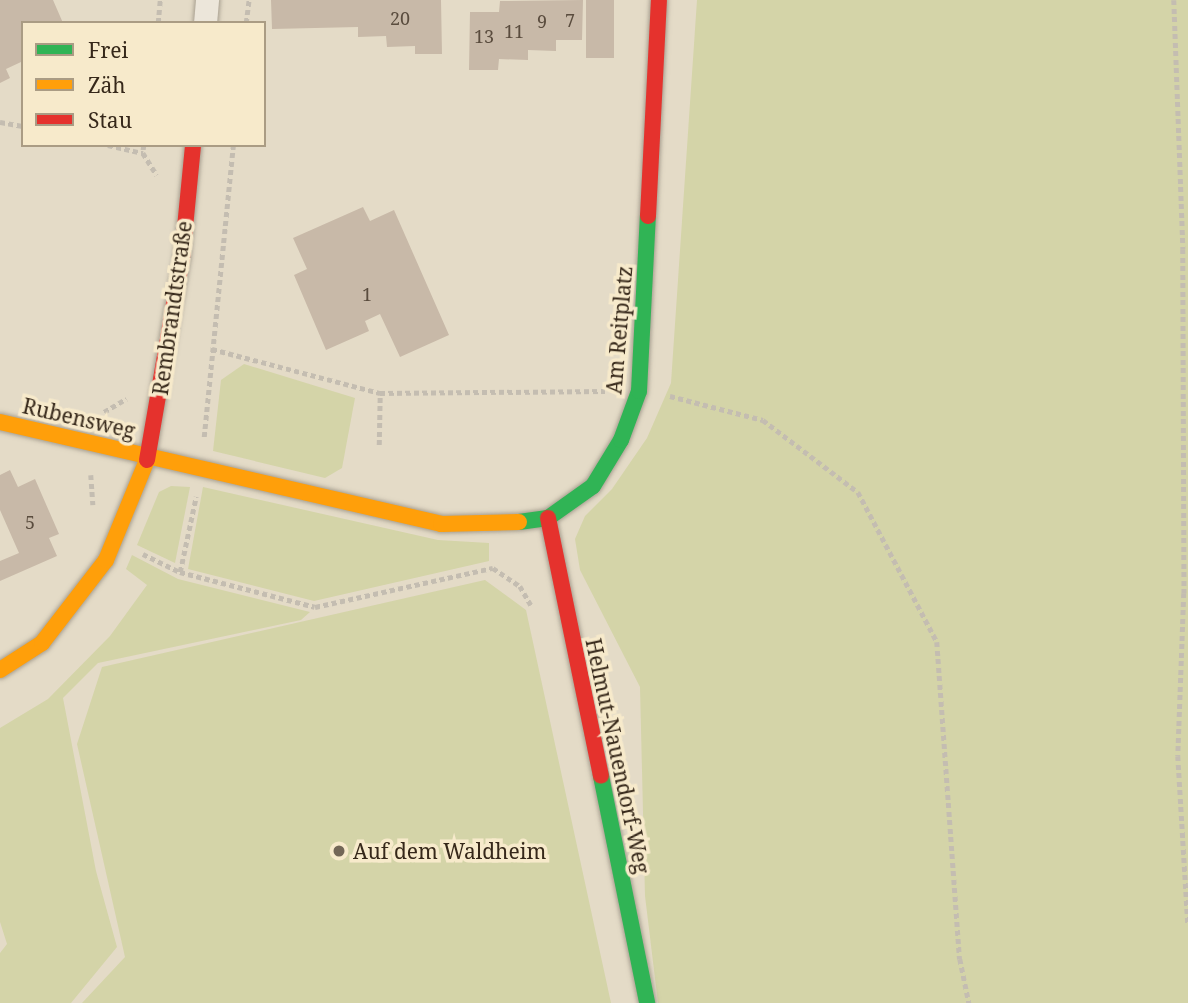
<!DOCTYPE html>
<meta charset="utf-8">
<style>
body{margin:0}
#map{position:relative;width:1188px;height:1003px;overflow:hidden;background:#e4dbc7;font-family:"Noto Serif",serif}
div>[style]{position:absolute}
.green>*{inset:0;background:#d4d4a8}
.building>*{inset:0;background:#c8b9a8}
.path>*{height:4.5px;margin-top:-2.25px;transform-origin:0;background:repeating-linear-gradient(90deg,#c4bdb1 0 5px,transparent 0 8.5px)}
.roads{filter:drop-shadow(0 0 2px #a8a091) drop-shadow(0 0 2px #a8a091)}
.street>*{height:23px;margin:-11.5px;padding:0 11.5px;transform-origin:11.5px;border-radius:11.5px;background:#ece6da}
.fast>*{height:16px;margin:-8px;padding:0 8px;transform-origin:8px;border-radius:8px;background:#30b455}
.slow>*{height:16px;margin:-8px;padding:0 8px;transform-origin:8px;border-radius:8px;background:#ff9f0a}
.jam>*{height:16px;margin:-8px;padding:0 8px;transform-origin:8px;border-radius:8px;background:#e5322d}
.dots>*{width:19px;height:19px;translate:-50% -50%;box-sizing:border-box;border:4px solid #f7eacb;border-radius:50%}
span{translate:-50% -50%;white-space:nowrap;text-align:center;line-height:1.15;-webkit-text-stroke:7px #f7eacb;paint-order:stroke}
.number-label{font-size:18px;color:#5a4c3e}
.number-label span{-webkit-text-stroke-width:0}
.street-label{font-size:21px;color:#36281a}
.poi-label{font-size:21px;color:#36281a}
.left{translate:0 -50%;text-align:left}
.legend{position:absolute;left:21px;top:21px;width:245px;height:126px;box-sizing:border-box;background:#f7eacb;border:2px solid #aa9c84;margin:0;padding:9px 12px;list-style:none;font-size:21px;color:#36281a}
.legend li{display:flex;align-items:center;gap:14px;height:35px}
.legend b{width:35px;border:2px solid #aa9c84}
</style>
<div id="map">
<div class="green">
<i style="clip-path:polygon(697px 0,1188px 0,1188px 1003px,658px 1003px,645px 896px,640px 687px,580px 570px,575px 539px,585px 516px,612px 489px,647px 438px,671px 383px)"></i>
<i style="clip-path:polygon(244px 364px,355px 398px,342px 468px,325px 478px,213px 451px,221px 380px)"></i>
<i style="clip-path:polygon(171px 486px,190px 487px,175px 563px,137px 545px,159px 492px)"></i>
<i style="clip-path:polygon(203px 487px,438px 540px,489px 543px,489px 561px,314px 601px,188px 569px)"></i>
<i style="clip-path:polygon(132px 555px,178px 579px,310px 612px,301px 620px,98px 663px,63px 698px,96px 871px,117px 947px,71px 1003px,0 1003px,0 953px,7px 944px,0 922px,0 728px,48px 699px,110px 636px,147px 585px,126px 569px)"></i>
<i style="clip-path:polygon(485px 580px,526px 610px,611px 1003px,82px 1003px,125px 957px,77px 744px,102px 667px)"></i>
</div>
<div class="building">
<i style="clip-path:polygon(0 0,53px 0,63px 23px,23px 23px,23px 67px,21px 62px,6px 69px,10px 78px,0 83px)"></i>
<i style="clip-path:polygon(271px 0,441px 0,442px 54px,415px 54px,415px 46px,387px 47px,386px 36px,358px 37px,358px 27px,272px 29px)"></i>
<i style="clip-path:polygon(583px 0,582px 40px,556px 40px,556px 51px,528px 50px,528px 60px,499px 59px,498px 70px,469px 70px,470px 12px,499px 12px,500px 1px)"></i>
<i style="clip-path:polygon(586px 0,614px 0,614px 58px,586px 58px)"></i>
<i style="clip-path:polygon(363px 207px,370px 221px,394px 210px,449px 335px,400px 357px,380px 314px,365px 321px,369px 331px,326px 350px,294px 275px,307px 269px,293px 238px)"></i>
<i style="clip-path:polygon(10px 470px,18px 487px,35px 479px,59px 534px,49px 538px,57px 556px,0 581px,0 561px,19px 553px,0 510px,0 475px)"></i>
</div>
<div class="path">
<i style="left:1174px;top:0;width:249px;rotate:87.9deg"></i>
<i style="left:1183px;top:249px;width:344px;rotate:89.8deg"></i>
<i style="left:1184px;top:593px;width:163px;rotate:92.1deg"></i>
<i style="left:1178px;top:756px;width:167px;rotate:86.6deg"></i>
<i style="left:158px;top:23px;width:23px;rotate:-85deg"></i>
<i style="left:246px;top:23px;width:23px;rotate:-83deg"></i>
<i style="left:0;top:122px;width:23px;rotate:10deg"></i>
<i style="left:108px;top:145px;width:36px;rotate:13deg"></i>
<i style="left:144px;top:145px;width:8px;rotate:97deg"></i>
<i style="left:143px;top:153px;width:26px;rotate:58deg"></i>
<i style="left:212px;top:349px;width:174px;rotate:14.7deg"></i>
<i style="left:380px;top:393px;width:225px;rotate:-0.5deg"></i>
<i style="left:670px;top:396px;width:96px;rotate:14.5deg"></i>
<i style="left:763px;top:420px;width:119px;rotate:37.2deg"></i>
<i style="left:858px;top:492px;width:170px;rotate:62.2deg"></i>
<i style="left:937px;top:642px;width:318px;rotate:85.9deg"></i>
<i style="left:960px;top:959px;width:45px;rotate:78.4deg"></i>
<i style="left:104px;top:412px;width:26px;rotate:-31deg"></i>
<i style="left:204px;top:437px;width:293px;rotate:-84.3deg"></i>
<i style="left:379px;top:445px;width:52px;rotate:-88.9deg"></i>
<i style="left:91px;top:475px;width:30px;rotate:86deg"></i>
<i style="left:143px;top:554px;width:41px;rotate:25.9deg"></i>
<i style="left:180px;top:572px;width:139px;rotate:14.5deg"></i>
<i style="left:315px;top:607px;width:182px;rotate:-12.4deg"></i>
<i style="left:493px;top:568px;width:32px;rotate:34deg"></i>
<i style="left:520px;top:586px;width:22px;rotate:60deg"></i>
<i style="left:180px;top:572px;width:77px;rotate:-78deg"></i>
</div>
<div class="roads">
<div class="street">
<i style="left:205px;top:23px;width:23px;rotate:-85deg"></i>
</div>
<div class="fast">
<i style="left:519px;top:522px;width:29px;rotate:-8deg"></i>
<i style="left:548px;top:518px;width:55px;rotate:-35.4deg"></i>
<i style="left:593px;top:486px;width:54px;rotate:-58.7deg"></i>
<i style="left:621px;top:440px;width:52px;rotate:-69.8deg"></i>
<i style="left:639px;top:391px;width:175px;rotate:-87.1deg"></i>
<i style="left:601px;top:776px;width:232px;rotate:78.5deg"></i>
</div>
<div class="slow">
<i style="left:0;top:422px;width:453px;rotate:13deg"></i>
<i style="left:441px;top:524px;width:78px;rotate:-1.5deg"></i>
<i style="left:0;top:670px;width:50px;rotate:-32.7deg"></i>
<i style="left:42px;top:643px;width:105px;rotate:-52.4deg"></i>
<i style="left:106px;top:560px;width:108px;rotate:-67.7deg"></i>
</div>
<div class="jam">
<i style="left:648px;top:216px;width:216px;rotate:-87.1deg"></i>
<i style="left:147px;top:460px;width:205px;rotate:-80.2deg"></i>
<i style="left:182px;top:258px;width:114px;rotate:-84.4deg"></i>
<i style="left:548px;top:518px;width:263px;rotate:78.4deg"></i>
</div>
</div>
<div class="dots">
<i style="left:339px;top:851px;background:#736757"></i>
</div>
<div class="number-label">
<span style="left:400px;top:18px">20</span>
<span style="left:570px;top:20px">7</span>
<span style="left:542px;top:21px">9</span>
<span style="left:514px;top:31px">11</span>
<span style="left:484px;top:36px">13</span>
<span style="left:367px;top:294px">1</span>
<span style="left:30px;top:522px">5</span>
</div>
<div class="street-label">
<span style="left:172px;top:308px;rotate:-82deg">Rembrandtstraße</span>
<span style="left:619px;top:330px;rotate:-85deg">Am Reitplatz</span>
<span style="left:79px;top:418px;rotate:13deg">Rubensweg</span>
<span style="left:618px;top:756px;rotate:78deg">Helmut-Nauendorf-Weg</span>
</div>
<div class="poi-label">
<span class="left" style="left:353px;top:851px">Auf dem Waldheim</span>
</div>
<ul class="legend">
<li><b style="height:9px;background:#30b455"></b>Frei</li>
<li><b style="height:9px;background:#ff9f0a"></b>Zäh</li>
<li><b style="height:9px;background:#e5322d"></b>Stau</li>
</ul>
</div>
